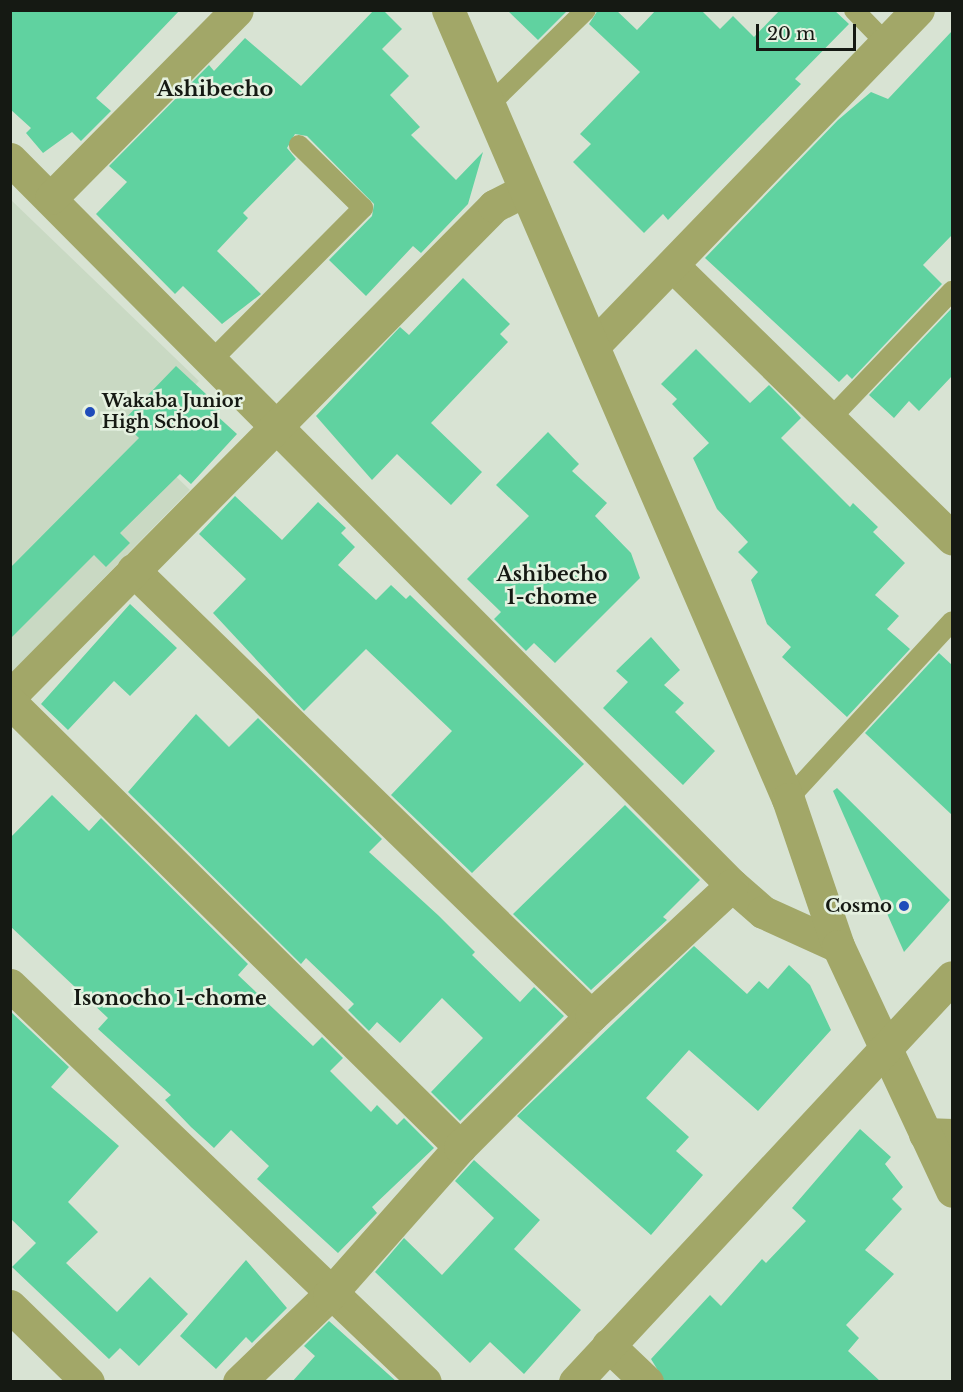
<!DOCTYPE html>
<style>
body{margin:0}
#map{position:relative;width:963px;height:1392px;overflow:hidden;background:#d8e3d3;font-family:"Libre Baskerville",serif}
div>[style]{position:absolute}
.built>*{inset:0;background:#c9d9c3}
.building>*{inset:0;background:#60d2a0}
.service>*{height:20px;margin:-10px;padding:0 10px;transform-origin:10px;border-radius:10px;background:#a2a768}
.minor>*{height:33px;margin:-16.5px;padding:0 16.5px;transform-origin:16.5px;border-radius:16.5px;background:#a2a768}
.tertiary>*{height:33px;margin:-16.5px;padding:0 16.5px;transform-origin:16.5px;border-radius:16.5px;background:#a2a768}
.dots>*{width:16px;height:16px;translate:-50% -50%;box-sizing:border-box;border:3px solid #e5f1e0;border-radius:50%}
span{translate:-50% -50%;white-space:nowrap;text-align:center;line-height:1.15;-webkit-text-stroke:5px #e5f1e0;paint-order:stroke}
.poi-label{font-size:18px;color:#151913;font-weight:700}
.left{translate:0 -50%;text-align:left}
.right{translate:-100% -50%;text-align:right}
.neighbourhood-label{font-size:20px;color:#151913;font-weight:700}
.quarter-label{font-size:21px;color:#151913;font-weight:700}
.frame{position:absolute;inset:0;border:12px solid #151913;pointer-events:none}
.scale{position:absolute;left:756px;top:24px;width:100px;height:27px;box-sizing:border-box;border:3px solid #151913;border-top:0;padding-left:8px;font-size:18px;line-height:21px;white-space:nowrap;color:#151913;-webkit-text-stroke:4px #e5f1e0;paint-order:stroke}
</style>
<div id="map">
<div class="built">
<i style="clip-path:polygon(10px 199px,199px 381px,141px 443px,190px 490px,11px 673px)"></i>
</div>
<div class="building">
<i style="clip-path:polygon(10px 10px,180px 10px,96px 98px,111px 111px,81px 141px,72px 132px,43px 153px,26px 133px,31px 128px,10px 109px)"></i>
<i style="clip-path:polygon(374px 10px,383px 10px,402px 29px,382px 49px,409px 76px,390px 95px,420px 127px,411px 135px,456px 180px,483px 152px,468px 204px,421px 253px,413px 246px,366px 296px,329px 260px,372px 216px,374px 204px,307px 136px,295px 134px,287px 148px,296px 159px,243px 213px,248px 218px,217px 251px,261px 294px,222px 324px,183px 286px,175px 294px,96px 214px,127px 182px,109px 166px,209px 65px,214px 71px,245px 38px,301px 86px)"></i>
<i style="clip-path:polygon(507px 10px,568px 10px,538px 40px)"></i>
<i style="clip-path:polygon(598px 10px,616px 10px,637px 30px,656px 10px,701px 10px,720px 29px,733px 16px,754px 37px,780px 10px,834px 10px,849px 24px,795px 79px,801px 84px,668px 220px,663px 214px,644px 233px,573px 162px,591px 144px,580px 134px,640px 72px,589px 24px)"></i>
<i style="clip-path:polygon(952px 31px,952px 235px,923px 265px,942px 284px,852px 379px,847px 374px,839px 382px,705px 258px,838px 120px,871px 92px,888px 99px)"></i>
<i style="clip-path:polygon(463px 278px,510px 324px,500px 334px,508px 342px,431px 423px,482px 472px,451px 505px,397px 454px,372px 480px,316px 416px,400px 327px,409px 335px)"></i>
<i style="clip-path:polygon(952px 308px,952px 376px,919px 411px,909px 401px,894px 418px,869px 395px)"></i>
<i style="clip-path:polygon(696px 349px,750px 403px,769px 385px,792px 408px,801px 418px,781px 438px,850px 507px,853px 503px,878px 527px,873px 532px,905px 563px,875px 595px,899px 616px,887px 629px,910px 649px,847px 717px,782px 657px,791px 647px,767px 624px,751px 580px,758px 572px,738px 552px,748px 542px,717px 509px,693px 458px,709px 443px,672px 404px,677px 399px,661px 384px)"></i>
<i style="clip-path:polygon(176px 366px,221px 408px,215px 414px,237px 434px,191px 484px,180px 474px,120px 533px,130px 543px,106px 567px,94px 555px,10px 639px,10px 568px,139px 438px,122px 422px)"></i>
<i style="clip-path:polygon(548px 432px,579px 464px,572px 471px,607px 503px,595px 516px,631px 553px,640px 578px,555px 663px,534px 643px,526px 651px,494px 619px,501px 612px,467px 579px,529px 516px,496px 485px)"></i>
<i style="clip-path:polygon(235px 496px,282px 540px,318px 502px,346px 528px,341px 533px,355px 547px,338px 565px,376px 600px,391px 585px,406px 599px,410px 595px,584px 764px,472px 873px,391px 795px,452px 731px,366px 649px,304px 711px,213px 613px,246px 579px,199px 534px)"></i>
<i style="clip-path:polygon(130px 604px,177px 648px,130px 696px,114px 681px,68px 730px,41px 704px)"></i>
<i style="clip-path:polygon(651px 637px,680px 670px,664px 685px,684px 703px,675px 712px,715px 751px,683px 785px,603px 708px,628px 682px,616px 671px)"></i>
<i style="clip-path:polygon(939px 653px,952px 665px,952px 815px,865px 733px)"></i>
<i style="clip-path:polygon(196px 714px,229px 747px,258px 718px,382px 839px,369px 852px,439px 916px,475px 952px,472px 955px,520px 1002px,534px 987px,564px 1016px,460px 1121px,431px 1092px,483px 1038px,442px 998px,400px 1043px,377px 1022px,369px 1031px,348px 1010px,354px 1004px,306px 958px,301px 964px,128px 792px)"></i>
<i style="clip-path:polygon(837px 788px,950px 900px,904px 952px,833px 791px)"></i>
<i style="clip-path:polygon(52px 795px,89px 831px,101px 818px,248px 964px,238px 975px,313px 1046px,322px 1037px,343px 1058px,330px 1071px,371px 1112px,377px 1105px,397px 1125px,404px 1118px,434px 1148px,372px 1207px,377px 1213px,338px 1253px,257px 1179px,269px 1166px,231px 1130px,214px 1148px,191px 1127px,165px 1100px,171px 1095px,98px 1029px,108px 1018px,10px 926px,10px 838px)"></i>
<i style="clip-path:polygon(625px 805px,700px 880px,663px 917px,667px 920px,591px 990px,513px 914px)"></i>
<i style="clip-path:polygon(694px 946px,747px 994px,759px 981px,768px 989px,789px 965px,810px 985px,831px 1030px,758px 1111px,689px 1050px,646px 1098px,689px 1137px,676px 1151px,703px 1175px,651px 1235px,517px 1116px)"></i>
<i style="clip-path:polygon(10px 1011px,69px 1067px,51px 1087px,119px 1146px,68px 1202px,98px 1232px,66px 1263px,117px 1312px,150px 1277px,188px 1314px,139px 1366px,120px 1348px,109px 1359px,12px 1267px,36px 1243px,10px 1218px)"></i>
<i style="clip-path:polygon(860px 1129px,891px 1157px,885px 1164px,903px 1187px,892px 1199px,902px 1209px,865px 1250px,894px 1274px,846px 1325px,859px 1338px,848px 1351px,881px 1382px,665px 1382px,651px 1359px,710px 1295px,721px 1306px,762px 1259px,766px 1263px,806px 1221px,792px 1208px)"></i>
<i style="clip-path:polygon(474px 1160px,540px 1220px,514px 1249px,581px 1310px,524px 1374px,490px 1342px,470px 1363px,375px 1272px,404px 1238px,442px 1275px,494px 1218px,455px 1181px)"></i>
<i style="clip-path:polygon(246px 1260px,287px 1308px,252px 1343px,246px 1337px,216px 1369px,180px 1336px)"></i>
<i style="clip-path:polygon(329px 1321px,397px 1382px,292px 1382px,315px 1356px,304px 1346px)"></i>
</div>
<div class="service">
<i style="left:854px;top:10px;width:46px;rotate:45.9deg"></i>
<i style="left:490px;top:104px;width:134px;rotate:-44.4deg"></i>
<i style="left:213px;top:359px;width:213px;rotate:-45.2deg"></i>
<i style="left:363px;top:208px;width:90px;rotate:-135.5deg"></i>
<i style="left:830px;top:419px;width:177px;rotate:-46.4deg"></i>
<i style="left:788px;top:799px;width:242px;rotate:-47.3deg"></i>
</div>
<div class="minor">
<i style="left:10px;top:159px;width:1024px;rotate:45.16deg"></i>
<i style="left:732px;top:885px;width:41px;rotate:41.1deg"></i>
<i style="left:763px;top:912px;width:82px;rotate:24.4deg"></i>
<i style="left:51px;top:198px;width:264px;rotate:-45.3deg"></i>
<i style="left:673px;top:266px;width:390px;rotate:44.3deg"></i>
<i style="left:595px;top:344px;width:465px;rotate:-46deg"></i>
<i style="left:133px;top:570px;width:639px;rotate:44.24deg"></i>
<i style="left:10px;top:696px;width:689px;rotate:-45.35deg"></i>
<i style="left:494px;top:206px;width:33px;rotate:-27deg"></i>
<i style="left:10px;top:702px;width:633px;rotate:44.68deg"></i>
<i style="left:10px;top:985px;width:574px;rotate:43.73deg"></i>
<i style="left:925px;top:1134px;width:27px;rotate:2deg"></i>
<i style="left:10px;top:1306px;width:109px;rotate:44.3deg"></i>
<i style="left:608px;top:1345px;width:54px;rotate:43.5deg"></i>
<i style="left:239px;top:1382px;width:125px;rotate:-44deg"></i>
<i style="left:329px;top:1295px;width:198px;rotate:-48.5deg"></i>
<i style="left:460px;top:1147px;width:185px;rotate:-45deg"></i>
<i style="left:591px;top:1016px;width:192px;rotate:-42.9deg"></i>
</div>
<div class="tertiary">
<i style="left:448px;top:10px;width:859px;rotate:66.69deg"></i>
<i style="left:788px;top:799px;width:155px;rotate:71.2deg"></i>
<i style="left:838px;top:946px;width:270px;rotate:65deg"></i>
<i style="left:575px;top:1382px;width:553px;rotate:-47.05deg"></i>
</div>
<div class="dots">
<i style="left:90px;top:412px;background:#1f4cba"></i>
<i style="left:904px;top:906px;background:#1f4cba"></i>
</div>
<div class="poi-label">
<span class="left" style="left:102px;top:412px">Wakaba Junior<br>High School</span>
<span class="right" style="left:892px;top:906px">Cosmo</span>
</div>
<div class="neighbourhood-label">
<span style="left:552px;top:586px">Ashibecho<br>1-chome</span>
<span style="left:170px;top:998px">Isonocho 1-chome</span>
</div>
<div class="quarter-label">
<span style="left:215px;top:89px">Ashibecho</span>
</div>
<div class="frame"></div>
<div class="scale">20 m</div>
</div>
